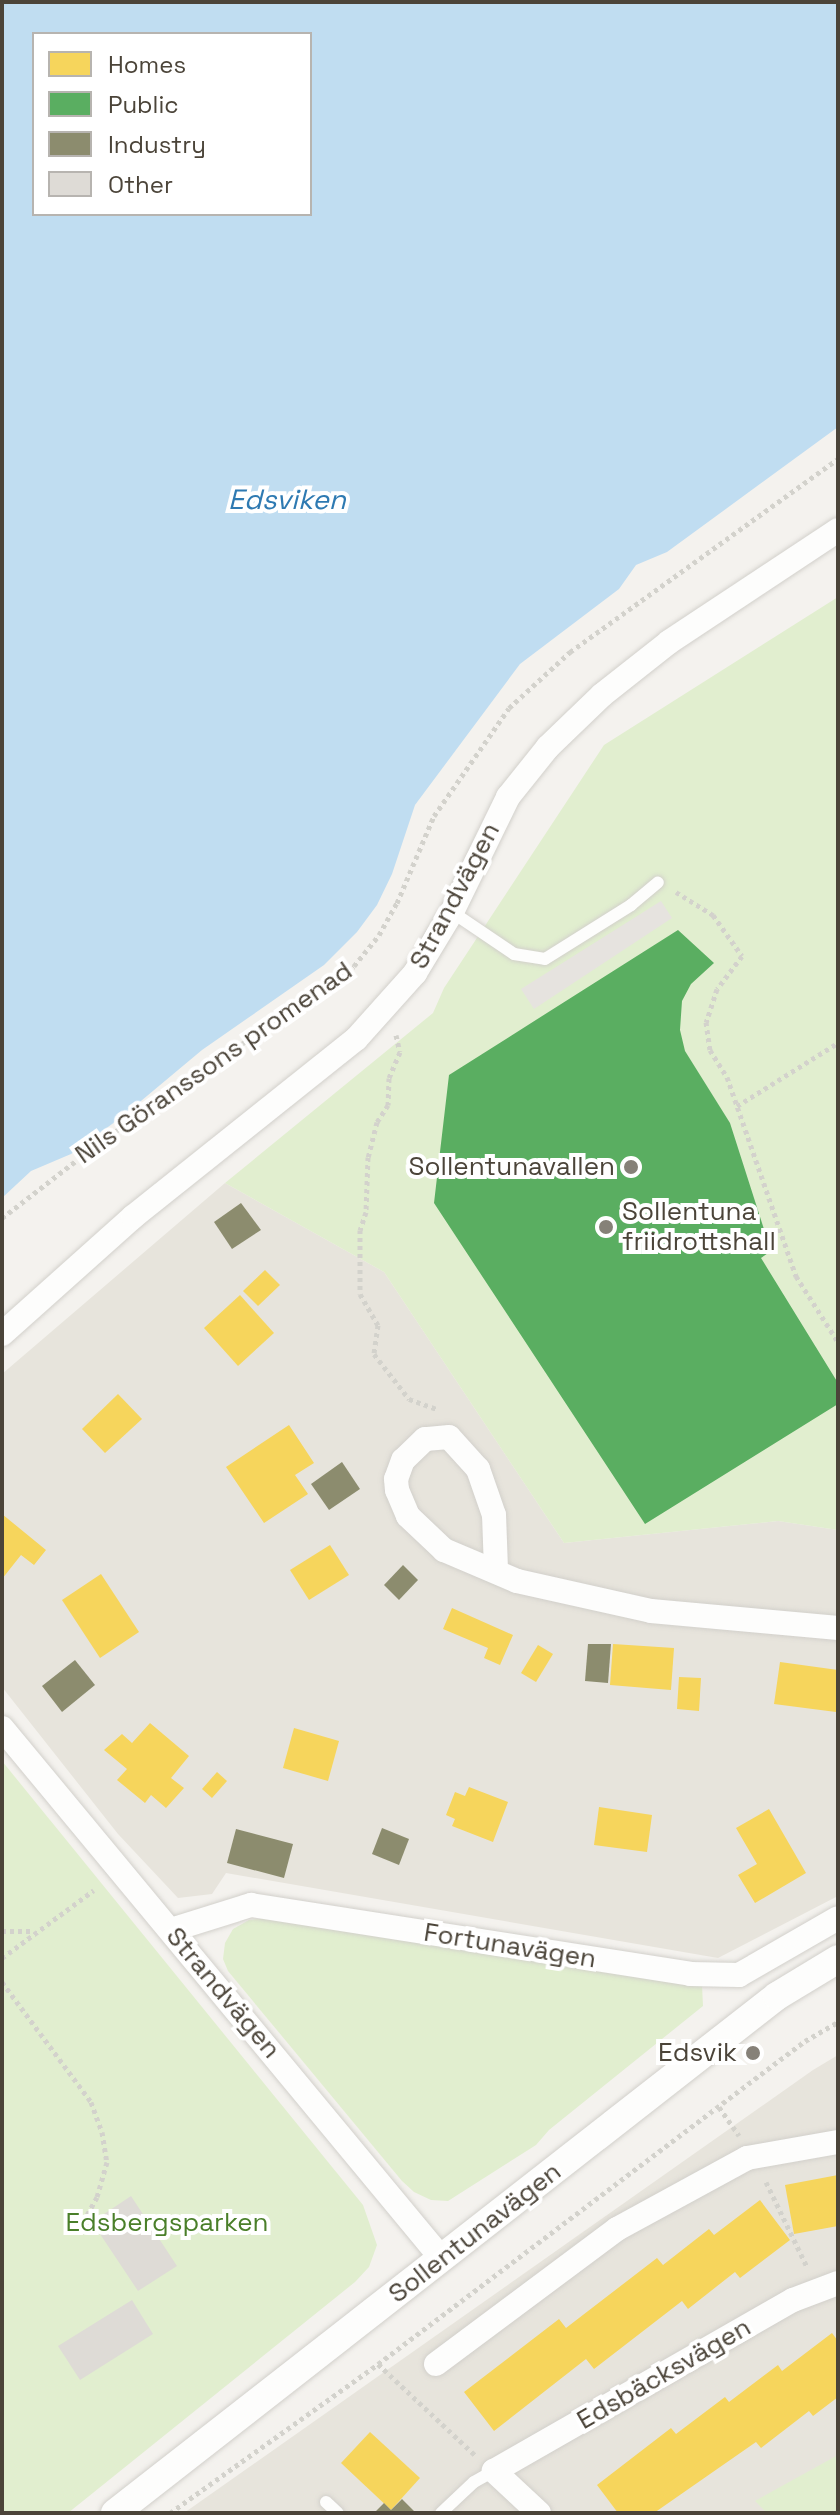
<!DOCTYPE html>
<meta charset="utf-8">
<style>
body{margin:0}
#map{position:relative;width:840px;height:2515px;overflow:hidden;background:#f4f2ee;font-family:"Space Grotesk",sans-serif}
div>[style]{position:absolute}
.residential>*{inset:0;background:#e7e4dc}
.green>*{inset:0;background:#e1eecf}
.parking>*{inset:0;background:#e6e3df}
.water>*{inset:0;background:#c0ddf1}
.homes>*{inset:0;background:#f6d55c}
.public>*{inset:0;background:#5aae61}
.industry>*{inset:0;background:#8c8c6e}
.building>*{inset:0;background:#dedbd6}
.path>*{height:5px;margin-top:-2.5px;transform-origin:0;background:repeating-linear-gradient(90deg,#d3d2cc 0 4px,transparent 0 8px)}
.roads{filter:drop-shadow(0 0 2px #d2d0cb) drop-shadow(0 0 2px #d2d0cb)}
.service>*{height:12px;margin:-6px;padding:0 6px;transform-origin:6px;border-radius:6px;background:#fdfdfc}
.minor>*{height:24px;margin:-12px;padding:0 12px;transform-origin:12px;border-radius:12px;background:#fdfdfc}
.tertiary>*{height:28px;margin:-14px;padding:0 14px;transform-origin:14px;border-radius:14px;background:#fdfdfc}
.dots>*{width:22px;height:22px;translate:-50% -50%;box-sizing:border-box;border:4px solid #fff;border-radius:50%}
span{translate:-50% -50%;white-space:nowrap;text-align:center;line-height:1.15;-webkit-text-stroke:8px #fff;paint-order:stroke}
.street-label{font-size:26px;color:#4b4439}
.poi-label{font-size:26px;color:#4b4439}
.right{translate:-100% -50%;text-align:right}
.left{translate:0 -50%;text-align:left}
.park-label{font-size:26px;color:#4a7f2a}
.water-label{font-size:28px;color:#2e7ab2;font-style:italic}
.frame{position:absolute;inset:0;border:4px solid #4b4439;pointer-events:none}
.legend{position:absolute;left:32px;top:32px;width:280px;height:184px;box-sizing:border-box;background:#fff;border:2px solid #b7b4b0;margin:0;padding:10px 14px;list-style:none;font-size:24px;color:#4b4439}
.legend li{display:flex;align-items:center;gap:16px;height:40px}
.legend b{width:40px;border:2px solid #b7b4b0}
</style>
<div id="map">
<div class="residential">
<i style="clip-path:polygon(225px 1183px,384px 1272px,564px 1543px,778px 1521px,838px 1530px,838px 1896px,718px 1958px,226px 1873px,212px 1894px,178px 1898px,118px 1834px,2px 1687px,2px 1374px)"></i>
<i style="clip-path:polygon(838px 2055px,838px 2513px,184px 2513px,813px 2070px)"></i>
</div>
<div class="green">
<i style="clip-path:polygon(838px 597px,838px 1530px,778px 1521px,564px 1543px,384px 1272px,225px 1183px,433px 1013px,444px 988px,604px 745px)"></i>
<i style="clip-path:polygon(2px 1761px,363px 2205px,377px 2245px,369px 2267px,355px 2282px,68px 2513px,2px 2513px)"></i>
<i style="clip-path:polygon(269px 1918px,702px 1985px,703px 2006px,549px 2130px,536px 2145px,448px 2201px,431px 2200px,414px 2192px,402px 2181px,228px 1971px,223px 1959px,225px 1943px,233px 1929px,249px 1920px)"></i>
<i style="clip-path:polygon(838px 2455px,838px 2513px,767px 2513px,755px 2501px)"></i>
</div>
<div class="parking">
<i style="clip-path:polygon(661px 901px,672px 918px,534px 1009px,521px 989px)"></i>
</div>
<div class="water">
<i style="clip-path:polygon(evenodd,2px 2px,838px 2px,838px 427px,667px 552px,636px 565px,619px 589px,520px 664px,415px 805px,392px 874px,377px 905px,357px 932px,324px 965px,202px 1050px,123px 1116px,71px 1154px,31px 1171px,2px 1198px,2px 2px,34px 34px,310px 34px,310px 214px,34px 214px,34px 34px)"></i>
</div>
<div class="homes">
<i style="clip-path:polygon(265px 1270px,280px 1285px,258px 1306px,243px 1291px)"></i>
<i style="clip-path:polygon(240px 1295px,274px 1333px,238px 1366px,204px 1328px)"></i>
<i style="clip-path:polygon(118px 1394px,142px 1419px,105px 1453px,82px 1429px)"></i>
<i style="clip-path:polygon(289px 1425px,314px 1463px,295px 1475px,308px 1494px,264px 1523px,226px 1467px)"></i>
<i style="clip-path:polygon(2px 1514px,46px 1550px,34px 1565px,21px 1555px,2px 1579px)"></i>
<i style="clip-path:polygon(330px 1545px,349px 1575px,309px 1600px,290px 1570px)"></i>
<i style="clip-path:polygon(101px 1574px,139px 1632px,100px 1658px,62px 1600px)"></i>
<i style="clip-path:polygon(452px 1608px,513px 1635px,500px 1665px,484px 1658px,488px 1648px,443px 1629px)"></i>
<i style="clip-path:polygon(613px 1644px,674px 1648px,671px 1690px,610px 1685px)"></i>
<i style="clip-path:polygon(538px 1645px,553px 1654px,536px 1682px,521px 1673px)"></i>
<i style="clip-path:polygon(780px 1662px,838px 1670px,836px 1712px,774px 1704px)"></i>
<i style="clip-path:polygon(679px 1677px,701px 1678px,699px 1711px,677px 1709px)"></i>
<i style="clip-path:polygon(150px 1723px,189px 1756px,171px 1778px,184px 1788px,166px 1808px,151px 1795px,145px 1803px,117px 1780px,127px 1769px,104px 1750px,122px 1734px,132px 1743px)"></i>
<i style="clip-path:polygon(294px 1728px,339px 1741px,328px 1781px,283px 1768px)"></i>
<i style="clip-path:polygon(217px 1772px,227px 1781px,212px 1798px,202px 1789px)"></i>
<i style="clip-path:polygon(469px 1787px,508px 1802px,493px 1842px,452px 1826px,455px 1819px,446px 1815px,455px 1792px,465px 1796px)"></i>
<i style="clip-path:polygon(599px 1807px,652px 1815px,647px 1852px,594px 1845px)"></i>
<i style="clip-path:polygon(769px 1809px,806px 1873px,755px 1903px,738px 1875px,757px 1864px,736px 1828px)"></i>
<i style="clip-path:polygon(838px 2175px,838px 2226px,794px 2234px,785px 2185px)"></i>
<i style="clip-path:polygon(760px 2200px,790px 2240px,740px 2278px,735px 2272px,688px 2309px,682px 2301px,594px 2369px,586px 2359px,494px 2431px,464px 2392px,559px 2319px,566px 2328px,657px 2258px,663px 2265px,709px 2229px,714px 2235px)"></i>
<i style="clip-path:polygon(832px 2333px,838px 2341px,838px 2397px,813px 2416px,809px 2411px,761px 2448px,756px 2442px,654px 2513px,618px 2513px,597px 2485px,671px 2428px,676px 2434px,725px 2397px,729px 2402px,778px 2365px,782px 2371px)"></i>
<i style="clip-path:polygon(370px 2432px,420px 2478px,391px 2510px,341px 2463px)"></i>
</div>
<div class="public">
<i style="clip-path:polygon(678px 930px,714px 963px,691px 984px,682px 1001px,680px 1030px,685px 1051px,730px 1123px,771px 1251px,761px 1258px,838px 1383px,838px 1404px,645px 1524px,434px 1203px,449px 1075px)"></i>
</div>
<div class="industry">
<i style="clip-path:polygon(241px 1203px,261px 1230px,232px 1249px,214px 1222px)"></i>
<i style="clip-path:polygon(342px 1462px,360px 1489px,329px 1510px,311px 1484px)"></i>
<i style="clip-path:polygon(403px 1565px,418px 1580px,399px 1600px,384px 1585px)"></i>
<i style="clip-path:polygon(588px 1644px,611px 1644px,608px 1683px,585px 1681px)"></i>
<i style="clip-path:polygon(75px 1660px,95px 1685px,62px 1712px,42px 1686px)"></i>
<i style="clip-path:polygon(382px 1828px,409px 1839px,399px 1865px,372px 1854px)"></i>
<i style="clip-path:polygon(236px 1829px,293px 1844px,284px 1878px,227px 1863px)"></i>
<i style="clip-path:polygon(402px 2499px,416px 2513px,374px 2513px,384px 2503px,391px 2510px)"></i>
</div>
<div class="building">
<i style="clip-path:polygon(131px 2196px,177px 2266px,138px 2291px,92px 2222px)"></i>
<i style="clip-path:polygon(132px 2300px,153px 2334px,80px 2380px,58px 2346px)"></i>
</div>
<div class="path">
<i style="left:676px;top:892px;width:44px;rotate:31.9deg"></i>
<i style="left:713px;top:915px;width:50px;rotate:54.7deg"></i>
<i style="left:742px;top:956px;width:41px;rotate:127.1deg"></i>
<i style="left:717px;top:989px;width:35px;rotate:108deg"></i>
<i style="left:706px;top:1022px;width:28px;rotate:82deg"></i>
<i style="left:710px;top:1050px;width:32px;rotate:58deg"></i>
<i style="left:727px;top:1077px;width:211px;rotate:70.9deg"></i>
<i style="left:796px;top:1276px;width:78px;rotate:57.5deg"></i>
<i style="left:396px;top:1035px;width:17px;rotate:77deg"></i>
<i style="left:400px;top:1052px;width:28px;rotate:113deg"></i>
<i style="left:389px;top:1078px;width:27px;rotate:92deg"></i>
<i style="left:388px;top:1105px;width:20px;rotate:123deg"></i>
<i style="left:377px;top:1122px;width:36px;rotate:104deg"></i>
<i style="left:368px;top:1157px;width:55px;rotate:92.1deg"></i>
<i style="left:366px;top:1212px;width:19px;rotate:108deg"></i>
<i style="left:360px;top:1230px;width:64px;rotate:90deg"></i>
<i style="left:360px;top:1294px;width:36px;rotate:60deg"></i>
<i style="left:378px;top:1325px;width:29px;rotate:98deg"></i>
<i style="left:374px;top:1354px;width:57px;rotate:52.1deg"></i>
<i style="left:409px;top:1399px;width:29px;rotate:20deg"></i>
<i style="left:737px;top:1106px;width:119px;rotate:-32deg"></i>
<i style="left:2px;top:1218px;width:128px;rotate:-37.7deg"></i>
<i style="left:103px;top:1140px;width:305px;rotate:-34.7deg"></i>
<i style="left:354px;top:966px;width:40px;rotate:-51deg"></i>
<i style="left:379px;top:935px;width:37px;rotate:-61deg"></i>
<i style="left:397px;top:903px;width:95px;rotate:-67deg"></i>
<i style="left:434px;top:816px;width:131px;rotate:-55.2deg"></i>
<i style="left:509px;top:708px;width:83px;rotate:-42.6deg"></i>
<i style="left:570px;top:652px;width:330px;rotate:-35.8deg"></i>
<i style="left:2px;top:1931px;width:31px"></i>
<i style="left:2px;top:1958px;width:114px;rotate:-36.5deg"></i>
<i style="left:2px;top:1982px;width:149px;rotate:53.4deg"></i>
<i style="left:91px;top:2102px;width:32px;rotate:70deg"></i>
<i style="left:102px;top:2132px;width:30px;rotate:81deg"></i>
<i style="left:107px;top:2162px;width:36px;rotate:106deg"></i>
<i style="left:97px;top:2197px;width:31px;rotate:119deg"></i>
<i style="left:719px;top:2107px;width:35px;rotate:55deg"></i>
<i style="left:766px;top:2182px;width:94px;rotate:64.2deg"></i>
<i style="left:378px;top:2364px;width:133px;rotate:43.2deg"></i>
<i style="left:170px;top:2513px;width:256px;rotate:-35.6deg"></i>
<i style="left:378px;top:2364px;width:535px;rotate:-37.11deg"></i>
<i style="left:805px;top:2041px;width:38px;rotate:-30deg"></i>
</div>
<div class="roads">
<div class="service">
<i style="left:452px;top:912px;width:75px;rotate:34.1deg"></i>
<i style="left:514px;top:954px;width:31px;rotate:9deg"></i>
<i style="left:545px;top:959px;width:102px;rotate:-32.1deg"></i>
<i style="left:631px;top:905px;width:35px;rotate:-40deg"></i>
<i style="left:326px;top:2502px;width:16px;rotate:43deg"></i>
<i style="left:441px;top:2513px;width:45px;rotate:-43.2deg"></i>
<i style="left:474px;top:2482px;width:23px;rotate:-29deg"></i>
</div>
<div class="minor">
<i style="left:2px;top:1334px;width:176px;rotate:-41.8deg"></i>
<i style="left:133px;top:1217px;width:285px;rotate:-38.6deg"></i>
<i style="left:356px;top:1039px;width:89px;rotate:-48.2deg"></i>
<i style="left:415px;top:973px;width:71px;rotate:-58.8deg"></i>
<i style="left:452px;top:912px;width:128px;rotate:-64deg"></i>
<i style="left:508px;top:797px;width:64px;rotate:-51.3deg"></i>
<i style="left:548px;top:747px;width:75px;rotate:-43.9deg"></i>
<i style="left:602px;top:695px;width:85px;rotate:-38.3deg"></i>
<i style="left:669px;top:642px;width:203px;rotate:-33.5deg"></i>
<i style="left:496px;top:1569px;width:54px;rotate:-92.1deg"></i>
<i style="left:494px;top:1515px;width:49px;rotate:-109.2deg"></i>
<i style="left:478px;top:1469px;width:43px;rotate:-132.2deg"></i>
<i style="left:449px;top:1437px;width:24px;rotate:175deg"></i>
<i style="left:425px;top:1439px;width:30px;rotate:136deg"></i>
<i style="left:403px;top:1460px;width:20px;rotate:110deg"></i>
<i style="left:396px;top:1479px;width:11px;rotate:85deg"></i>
<i style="left:397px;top:1490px;width:28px;rotate:67deg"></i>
<i style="left:408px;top:1516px;width:50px;rotate:43.4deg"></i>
<i style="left:444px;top:1550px;width:79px;rotate:23deg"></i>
<i style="left:517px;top:1581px;width:137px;rotate:12.6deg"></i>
<i style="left:651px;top:1611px;width:188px;rotate:5.2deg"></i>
<i style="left:2px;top:1728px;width:690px;rotate:50.35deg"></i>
<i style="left:171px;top:1930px;width:84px;rotate:-17.4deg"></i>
<i style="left:251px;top:1905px;width:444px;rotate:8.9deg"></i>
<i style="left:690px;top:1974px;width:49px;rotate:1.2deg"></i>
<i style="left:739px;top:1975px;width:114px;rotate:-29.9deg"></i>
<i style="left:436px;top:2364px;width:226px;rotate:-36.7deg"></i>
<i style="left:617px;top:2229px;width:148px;rotate:-28.6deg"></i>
<i style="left:747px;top:2158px;width:92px;rotate:-10deg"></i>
<i style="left:539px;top:2513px;width:62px;rotate:-137deg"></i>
<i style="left:494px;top:2471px;width:344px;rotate:-29.8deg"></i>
<i style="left:793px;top:2300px;width:48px;rotate:-20.7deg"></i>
</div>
<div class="tertiary">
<i style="left:115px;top:2513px;width:840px;rotate:-37.99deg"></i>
<i style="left:777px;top:1996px;width:71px;rotate:-31.2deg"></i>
</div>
</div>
<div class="dots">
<i style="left:631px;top:1167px;background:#868178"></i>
<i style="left:606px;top:1227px;background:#868178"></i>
<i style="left:753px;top:2053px;background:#868178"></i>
</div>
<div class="street-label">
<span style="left:455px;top:896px;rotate:-62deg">Strandvägen</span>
<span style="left:214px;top:1063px;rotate:-35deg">Nils Göranssons promenad</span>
<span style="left:510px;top:1946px;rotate:9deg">Fortunavägen</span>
<span style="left:223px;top:1993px;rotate:50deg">Strandvägen</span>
<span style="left:475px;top:2233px;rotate:-38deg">Sollentunavägen</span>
<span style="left:664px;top:2374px;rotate:-30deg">Edsbäcksvägen</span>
</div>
<div class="poi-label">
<span class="right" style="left:615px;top:1167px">Sollentunavallen</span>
<span class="left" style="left:622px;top:1227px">Sollentuna<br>friidrottshall</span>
<span class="right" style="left:737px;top:2053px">Edsvik</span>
</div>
<div class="park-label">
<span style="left:167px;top:2223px">Edsbergsparken</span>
</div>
<div class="water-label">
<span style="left:287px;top:499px">Edsviken</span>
</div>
<div class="frame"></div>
<ul class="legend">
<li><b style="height:22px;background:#f6d55c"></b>Homes</li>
<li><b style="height:22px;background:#5aae61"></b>Public</li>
<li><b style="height:22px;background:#8c8c6e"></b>Industry</li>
<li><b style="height:22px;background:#dedbd6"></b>Other</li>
</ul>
</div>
